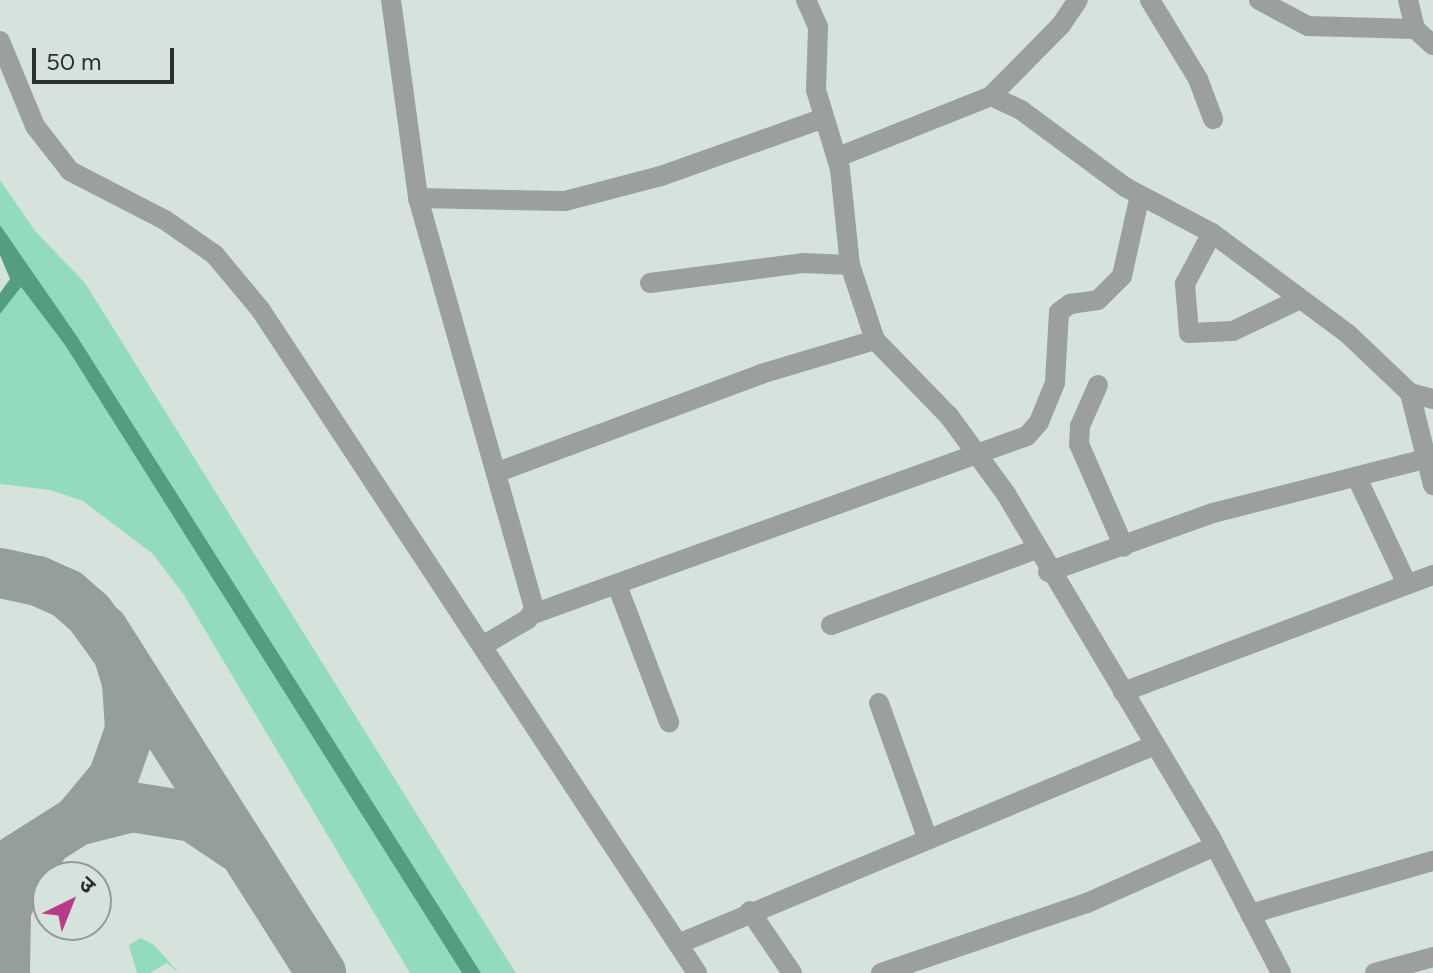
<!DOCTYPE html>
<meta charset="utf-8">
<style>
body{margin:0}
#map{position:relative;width:1433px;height:973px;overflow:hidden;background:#d6e3dd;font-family:Figtree,"Noto Sans Devanagari",sans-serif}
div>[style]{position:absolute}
.green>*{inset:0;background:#93dbbd}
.water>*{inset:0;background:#549d81}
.taxiway>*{height:50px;margin:-25px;padding:0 25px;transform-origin:25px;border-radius:25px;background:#949e9a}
.minor>*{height:20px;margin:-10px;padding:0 10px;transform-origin:10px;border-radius:10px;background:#9ba09e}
span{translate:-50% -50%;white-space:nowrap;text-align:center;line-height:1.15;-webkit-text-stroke:6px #d6e3dd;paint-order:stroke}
.north{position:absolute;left:32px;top:861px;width:80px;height:80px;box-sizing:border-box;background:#d6e3dd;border:2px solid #929b97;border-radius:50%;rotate:43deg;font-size:22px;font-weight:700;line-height:32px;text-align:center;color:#2b302e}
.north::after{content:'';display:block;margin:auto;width:28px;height:36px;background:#b83a88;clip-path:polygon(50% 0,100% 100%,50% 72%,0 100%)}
.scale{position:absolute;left:32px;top:48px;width:142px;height:36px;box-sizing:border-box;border:4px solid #2b302e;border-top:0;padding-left:10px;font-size:24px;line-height:28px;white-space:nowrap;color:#2b302e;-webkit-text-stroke:6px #d6e3dd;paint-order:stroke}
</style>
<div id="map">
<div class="green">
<i style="clip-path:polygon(0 180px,35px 231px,85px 283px,516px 973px,481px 973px,0 225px)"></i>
<i style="clip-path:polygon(20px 286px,65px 345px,462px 973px,410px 973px,184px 595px,153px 554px,83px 501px,50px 490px,0 484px,0 314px)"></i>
<i style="clip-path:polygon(141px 938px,154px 945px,179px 973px,167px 963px,150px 973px,137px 973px,129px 945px)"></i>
</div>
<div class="water">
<i style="clip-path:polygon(0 225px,78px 338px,481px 973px,462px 973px,65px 345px,21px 287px,0 314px,0 293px,10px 279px,0 255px)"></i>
</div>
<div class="taxiway">
<i style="left:0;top:573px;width:39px;rotate:12deg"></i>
<i style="left:38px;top:581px;width:32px;rotate:24deg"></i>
<i style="left:67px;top:594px;width:29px;rotate:41deg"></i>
<i style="left:89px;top:613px;width:49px;rotate:54.1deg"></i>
<i style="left:118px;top:653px;width:31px;rotate:73deg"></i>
<i style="left:127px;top:683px;width:47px;rotate:86.3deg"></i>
<i style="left:130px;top:730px;width:51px;rotate:109.5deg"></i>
<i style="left:113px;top:778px;width:56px;rotate:129.9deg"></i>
<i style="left:103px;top:629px;width:407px;rotate:57.6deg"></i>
<i style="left:0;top:870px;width:91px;rotate:-32.5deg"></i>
<i style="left:77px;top:821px;width:57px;rotate:-14.3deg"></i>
<i style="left:132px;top:807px;width:62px;rotate:9.3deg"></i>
<i style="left:193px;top:817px;width:52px;rotate:34deg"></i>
<i style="left:5px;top:973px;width:62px;rotate:-89.1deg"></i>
<i style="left:6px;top:911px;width:41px;rotate:-68.5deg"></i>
<i style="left:21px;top:873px;width:36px;rotate:-51deg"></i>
</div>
<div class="minor">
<i style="left:391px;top:0;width:200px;rotate:82.2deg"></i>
<i style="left:418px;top:198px;width:427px;rotate:74.2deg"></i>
<i style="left:534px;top:609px;width:12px;rotate:121deg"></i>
<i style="left:528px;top:619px;width:53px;rotate:149.6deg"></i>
<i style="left:806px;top:0;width:30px;rotate:66deg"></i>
<i style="left:818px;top:27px;width:63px;rotate:91.8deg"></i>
<i style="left:816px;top:90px;width:83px;rotate:73.1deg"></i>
<i style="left:840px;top:169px;width:97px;rotate:84.1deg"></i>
<i style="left:850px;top:265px;width:79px;rotate:71.6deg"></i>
<i style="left:875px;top:340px;width:106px;rotate:45.8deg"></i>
<i style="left:949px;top:416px;width:97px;rotate:53.8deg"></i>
<i style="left:1006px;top:494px;width:398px;rotate:59.2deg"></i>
<i style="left:1210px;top:836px;width:154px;rotate:62.6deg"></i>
<i style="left:1150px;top:0;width:92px;rotate:58.7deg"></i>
<i style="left:1198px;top:79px;width:43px;rotate:69.4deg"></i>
<i style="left:1259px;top:0;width:55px;rotate:28deg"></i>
<i style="left:1308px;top:26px;width:107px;rotate:1.6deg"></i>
<i style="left:1408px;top:0;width:30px;rotate:76deg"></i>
<i style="left:1415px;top:29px;width:24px;rotate:42deg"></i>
<i style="left:0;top:41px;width:92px;rotate:67.6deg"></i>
<i style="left:35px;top:126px;width:57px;rotate:52.1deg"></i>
<i style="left:70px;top:171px;width:107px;rotate:27.3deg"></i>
<i style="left:165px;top:220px;width:61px;rotate:35deg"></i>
<i style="left:215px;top:255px;width:70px;rotate:50.2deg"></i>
<i style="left:260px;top:309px;width:795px;rotate:56.65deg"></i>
<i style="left:991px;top:96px;width:33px;rotate:25deg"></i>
<i style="left:1021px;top:110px;width:129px;rotate:36.5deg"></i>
<i style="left:1125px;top:187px;width:98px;rotate:27.9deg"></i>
<i style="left:1212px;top:233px;width:169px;rotate:36.6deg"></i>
<i style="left:1348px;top:334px;width:86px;rotate:43.6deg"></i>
<i style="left:1410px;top:393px;width:24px;rotate:15deg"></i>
<i style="left:838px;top:157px;width:165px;rotate:-21.7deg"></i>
<i style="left:991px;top:96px;width:100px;rotate:-45.4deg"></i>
<i style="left:1061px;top:25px;width:30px;rotate:-56deg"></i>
<i style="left:418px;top:198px;width:147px;rotate:1.2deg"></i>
<i style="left:565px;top:201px;width:99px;rotate:-14.6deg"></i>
<i style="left:661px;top:176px;width:170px;rotate:-19.6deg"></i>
<i style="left:1212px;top:233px;width:58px;rotate:117.9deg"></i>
<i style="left:1185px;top:284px;width:49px;rotate:85.3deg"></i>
<i style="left:1189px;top:333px;width:44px;rotate:-2.6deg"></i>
<i style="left:1233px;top:331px;width:74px;rotate:-25.5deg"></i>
<i style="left:650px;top:283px;width:154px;rotate:-7.4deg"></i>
<i style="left:803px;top:263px;width:47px;rotate:2.4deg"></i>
<i style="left:1098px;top:385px;width:45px;rotate:113.7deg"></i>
<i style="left:1080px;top:426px;width:18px;rotate:93deg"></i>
<i style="left:1079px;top:444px;width:112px;rotate:66.4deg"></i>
<i style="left:1410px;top:393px;width:95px;rotate:76deg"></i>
<i style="left:498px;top:472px;width:281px;rotate:-20.4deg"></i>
<i style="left:761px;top:374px;width:119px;rotate:-16.6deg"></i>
<i style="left:1358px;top:480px;width:115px;rotate:64.8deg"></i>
<i style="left:1048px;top:572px;width:175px;rotate:-19.7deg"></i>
<i style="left:1213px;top:513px;width:219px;rotate:-14.3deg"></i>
<i style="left:617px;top:585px;width:147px;rotate:69.2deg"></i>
<i style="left:533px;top:614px;width:525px;rotate:-19.82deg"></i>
<i style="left:1027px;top:436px;width:18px;rotate:-49deg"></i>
<i style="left:1039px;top:422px;width:42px;rotate:-67.7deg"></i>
<i style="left:1055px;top:383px;width:71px;rotate:-86.8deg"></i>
<i style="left:1059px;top:312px;width:14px;rotate:-36deg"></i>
<i style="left:1070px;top:304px;width:28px;rotate:-8deg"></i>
<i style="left:1098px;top:300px;width:34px;rotate:-45deg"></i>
<i style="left:1122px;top:276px;width:83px;rotate:-77.5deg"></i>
<i style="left:831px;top:625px;width:216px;rotate:-20.3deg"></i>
<i style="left:1123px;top:692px;width:331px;rotate:-20.7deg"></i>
<i style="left:879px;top:703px;width:145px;rotate:70.3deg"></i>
<i style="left:750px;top:911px;width:75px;rotate:55.9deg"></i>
<i style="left:1250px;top:914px;width:191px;rotate:-16.2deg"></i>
<i style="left:678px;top:944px;width:517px;rotate:-22.65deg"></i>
<i style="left:881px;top:973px;width:218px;rotate:-18.8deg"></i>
<i style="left:1087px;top:903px;width:140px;rotate:-24deg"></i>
<i style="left:1375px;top:973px;width:60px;rotate:-15.4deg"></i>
</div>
<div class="north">उ</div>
<div class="scale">50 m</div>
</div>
